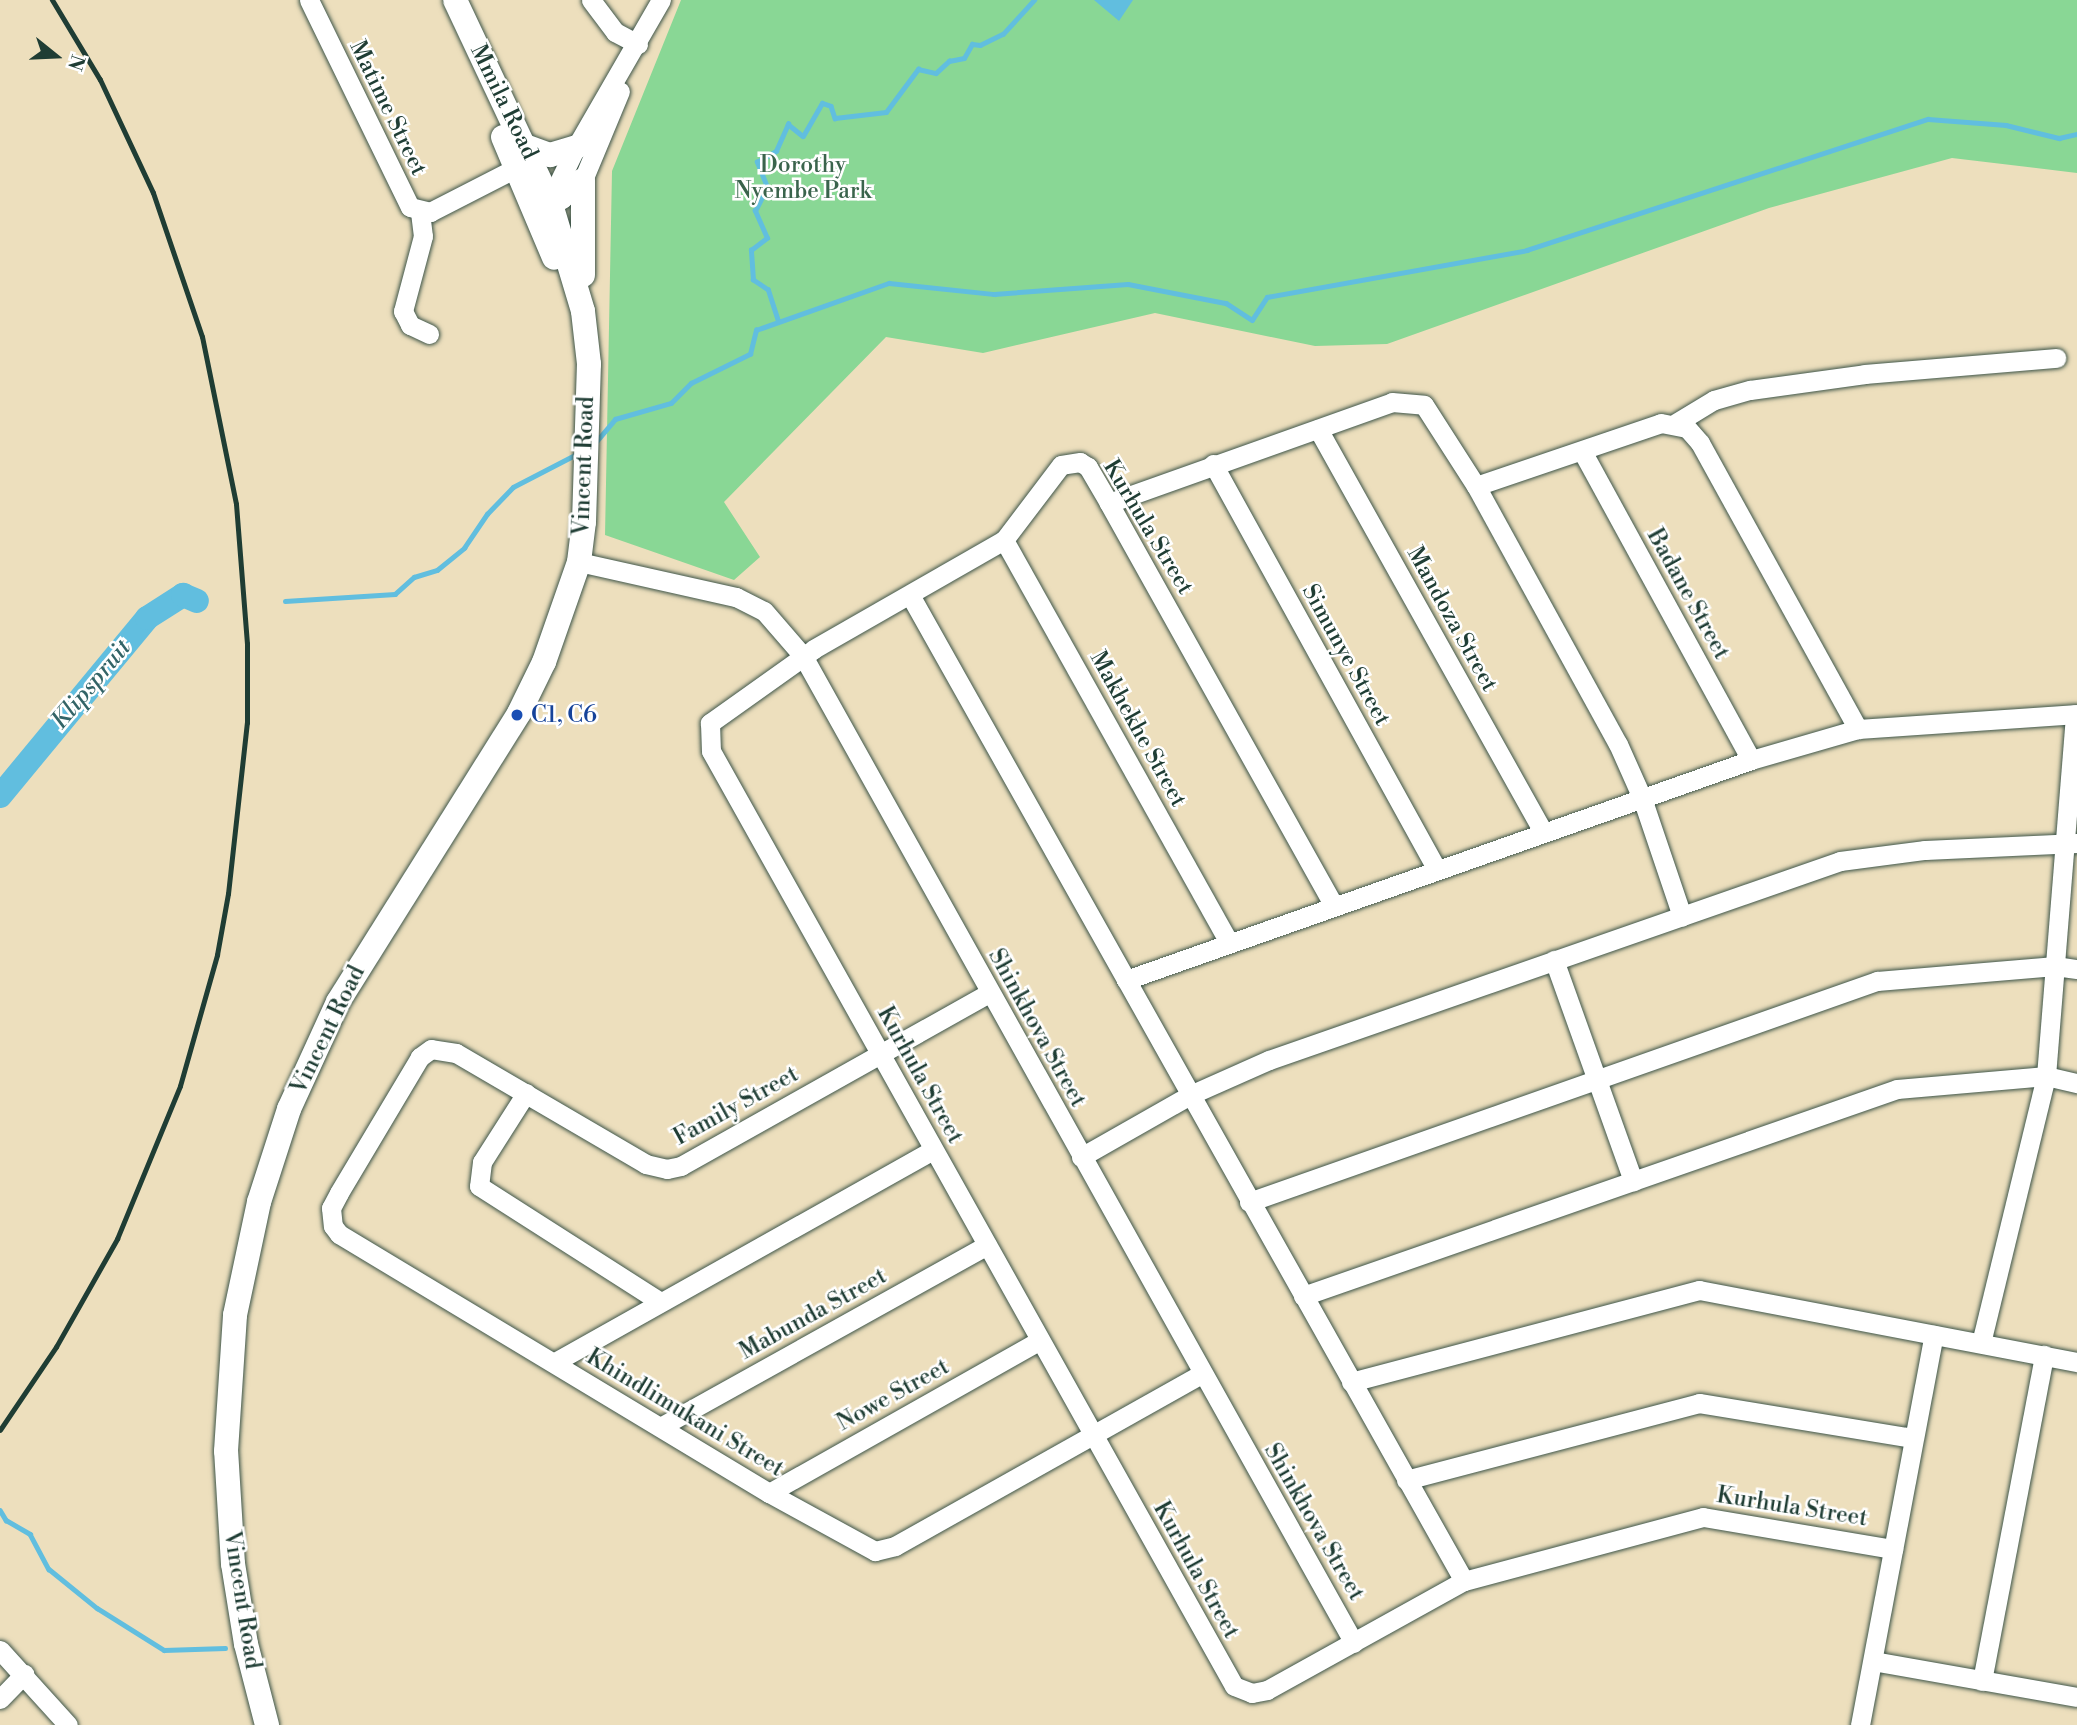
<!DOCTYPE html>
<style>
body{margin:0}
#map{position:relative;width:2077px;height:1725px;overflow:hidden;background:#eddfbd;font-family:"Libre Bodoni",serif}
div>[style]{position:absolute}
.green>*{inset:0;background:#89d795}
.water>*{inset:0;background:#61bedf}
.stream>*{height:4.5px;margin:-2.25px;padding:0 2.25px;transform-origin:2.25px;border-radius:2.25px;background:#61bedf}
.river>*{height:24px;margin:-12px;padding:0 12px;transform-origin:12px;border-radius:12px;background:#61bedf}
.roads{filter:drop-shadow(0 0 2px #3e5549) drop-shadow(0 0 2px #3e5549)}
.minor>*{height:19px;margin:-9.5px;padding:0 9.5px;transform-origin:9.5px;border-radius:9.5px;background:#fff}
.major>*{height:24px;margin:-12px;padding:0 12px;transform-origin:12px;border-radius:12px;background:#fff}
.rail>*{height:4.5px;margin:-2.25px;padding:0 2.25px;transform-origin:2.25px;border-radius:2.25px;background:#1f3d34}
.dots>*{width:19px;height:19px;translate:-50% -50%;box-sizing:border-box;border:4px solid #fff;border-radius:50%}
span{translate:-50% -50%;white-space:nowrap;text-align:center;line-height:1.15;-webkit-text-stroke:5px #fff;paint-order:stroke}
.street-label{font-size:23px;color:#1f3d34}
.park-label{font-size:23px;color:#3a644c}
.transit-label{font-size:23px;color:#164399}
.left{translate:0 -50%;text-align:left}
.water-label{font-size:24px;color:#336467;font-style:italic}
.north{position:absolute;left:21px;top:21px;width:70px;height:70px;-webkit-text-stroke:5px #fff;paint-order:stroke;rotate:108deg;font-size:19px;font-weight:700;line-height:28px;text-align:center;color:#1f3d34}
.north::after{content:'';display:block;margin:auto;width:24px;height:32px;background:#1f3d34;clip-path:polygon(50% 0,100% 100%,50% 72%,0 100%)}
</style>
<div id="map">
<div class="green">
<i style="clip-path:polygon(681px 0,2077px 0,2077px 173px,1952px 158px,1769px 208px,1387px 344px,1315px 346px,1155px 313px,983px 353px,886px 337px,724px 502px,760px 557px,734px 580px,605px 535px,612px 171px)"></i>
</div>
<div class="water">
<i style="clip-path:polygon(1094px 0,1133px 0,1119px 21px)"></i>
</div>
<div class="stream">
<i style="left:778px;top:321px;width:33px;rotate:-108deg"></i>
<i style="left:768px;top:290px;width:18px;rotate:-146deg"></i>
<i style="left:753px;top:280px;width:30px;rotate:-94deg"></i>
<i style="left:751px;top:250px;width:20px;rotate:-37deg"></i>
<i style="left:767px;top:238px;width:30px;rotate:-114deg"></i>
<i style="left:755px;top:211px;width:27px;rotate:-63deg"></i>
<i style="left:767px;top:187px;width:27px;rotate:-112deg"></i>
<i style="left:757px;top:162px;width:22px;rotate:-30deg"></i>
<i style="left:776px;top:151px;width:30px;rotate:-66deg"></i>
<i style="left:788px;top:124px;width:19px;rotate:39deg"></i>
<i style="left:803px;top:136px;width:38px;rotate:-60deg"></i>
<i style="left:822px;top:103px;width:9px;rotate:18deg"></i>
<i style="left:831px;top:106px;width:13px;rotate:72deg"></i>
<i style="left:835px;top:118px;width:51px;rotate:-6.7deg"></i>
<i style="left:886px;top:112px;width:54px;rotate:-53.3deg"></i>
<i style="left:918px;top:69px;width:18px;rotate:13deg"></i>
<i style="left:936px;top:73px;width:18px;rotate:-43deg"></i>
<i style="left:949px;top:61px;width:15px;rotate:-11deg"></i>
<i style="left:964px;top:58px;width:16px;rotate:-60deg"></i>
<i style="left:972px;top:44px;width:8px;rotate:7deg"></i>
<i style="left:980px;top:45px;width:25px;rotate:-26deg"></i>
<i style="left:1003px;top:34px;width:46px;rotate:-47.6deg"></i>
<i style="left:595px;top:443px;width:31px;rotate:-50deg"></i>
<i style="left:615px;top:419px;width:58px;rotate:-15.9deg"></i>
<i style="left:671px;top:403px;width:28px;rotate:-45deg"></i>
<i style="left:691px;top:383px;width:66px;rotate:-26.2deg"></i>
<i style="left:750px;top:354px;width:25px;rotate:-76deg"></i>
<i style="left:756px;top:330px;width:141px;rotate:-19.5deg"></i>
<i style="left:889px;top:283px;width:106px;rotate:6deg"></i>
<i style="left:994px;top:294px;width:134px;rotate:-4.3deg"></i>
<i style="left:1128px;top:284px;width:100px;rotate:11deg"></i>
<i style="left:1226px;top:303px;width:31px;rotate:33deg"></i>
<i style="left:1252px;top:320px;width:27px;rotate:-57deg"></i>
<i style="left:1267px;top:297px;width:264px;rotate:-10.2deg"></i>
<i style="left:1527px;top:250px;width:422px;rotate:-18.1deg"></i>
<i style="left:1928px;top:119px;width:78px;rotate:4.4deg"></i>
<i style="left:2006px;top:125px;width:55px;rotate:13.8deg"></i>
<i style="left:2059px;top:138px;width:18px;rotate:-13deg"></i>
<i style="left:285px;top:601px;width:110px;rotate:-3.6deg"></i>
<i style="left:395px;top:594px;width:25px;rotate:-42deg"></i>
<i style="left:414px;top:577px;width:24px;rotate:-17deg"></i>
<i style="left:437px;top:570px;width:35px;rotate:-39deg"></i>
<i style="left:464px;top:548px;width:41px;rotate:-55.9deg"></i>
<i style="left:487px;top:514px;width:37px;rotate:-46deg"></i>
<i style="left:513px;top:487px;width:74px;rotate:-27.3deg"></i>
<i style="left:0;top:1510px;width:12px;rotate:59deg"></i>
<i style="left:6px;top:1520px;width:28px;rotate:30deg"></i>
<i style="left:30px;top:1534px;width:40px;rotate:62deg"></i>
<i style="left:49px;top:1569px;width:62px;rotate:39.1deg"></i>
<i style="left:97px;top:1608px;width:79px;rotate:32.1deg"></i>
<i style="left:164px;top:1650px;width:61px;rotate:-1.9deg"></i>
</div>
<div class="river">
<i style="left:0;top:796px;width:231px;rotate:-50.4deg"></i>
<i style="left:147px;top:618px;width:43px;rotate:-32.6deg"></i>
<i style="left:183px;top:595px;width:15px;rotate:23deg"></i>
</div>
<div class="roads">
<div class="minor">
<i style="left:309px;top:0;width:230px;rotate:64deg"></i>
<i style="left:410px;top:207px;width:21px;rotate:14deg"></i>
<i style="left:430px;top:212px;width:97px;rotate:-27.1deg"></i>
<i style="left:591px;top:0;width:40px;rotate:53deg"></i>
<i style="left:615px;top:32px;width:26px;rotate:28deg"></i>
<i style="left:544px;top:202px;width:7px;rotate:16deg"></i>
<i style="left:551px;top:204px;width:12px;rotate:-24deg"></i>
<i style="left:562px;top:199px;width:28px;rotate:-42deg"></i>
<i style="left:583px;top:180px;width:96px;rotate:-67.4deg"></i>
<i style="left:420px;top:212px;width:24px;rotate:83deg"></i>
<i style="left:423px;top:236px;width:78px;rotate:104.9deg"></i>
<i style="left:403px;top:311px;width:16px;rotate:63deg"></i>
<i style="left:410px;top:325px;width:21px;rotate:25deg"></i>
<i style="left:550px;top:212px;width:25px;rotate:-76deg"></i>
<i style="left:556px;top:188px;width:46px;rotate:-64deg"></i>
<i style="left:576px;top:147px;width:170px;rotate:-60deg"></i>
<i style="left:1676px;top:423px;width:44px;rotate:-31.2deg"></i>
<i style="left:1714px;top:400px;width:37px;rotate:-16deg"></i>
<i style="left:1750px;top:390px;width:116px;rotate:-7.9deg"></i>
<i style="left:1865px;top:374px;width:192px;rotate:-4.8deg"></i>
<i style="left:1318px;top:429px;width:462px;rotate:60.8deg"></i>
<i style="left:1582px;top:451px;width:352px;rotate:61.3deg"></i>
<i style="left:1213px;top:464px;width:463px;rotate:61.1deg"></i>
<i style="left:1476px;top:486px;width:195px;rotate:-18.8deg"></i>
<i style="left:1661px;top:423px;width:26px;rotate:11deg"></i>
<i style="left:1687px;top:428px;width:20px;rotate:49deg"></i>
<i style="left:1700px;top:443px;width:327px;rotate:61.1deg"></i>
<i style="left:1109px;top:503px;width:300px;rotate:-19.6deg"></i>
<i style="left:1392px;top:402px;width:32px;rotate:5deg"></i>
<i style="left:1424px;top:405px;width:96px;rotate:57.3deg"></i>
<i style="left:1476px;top:486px;width:294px;rotate:61.2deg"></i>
<i style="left:1618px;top:744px;width:59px;rotate:66deg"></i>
<i style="left:1642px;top:798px;width:125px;rotate:71.3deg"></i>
<i style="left:1004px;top:540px;width:461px;rotate:60.8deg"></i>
<i style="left:579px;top:562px;width:161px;rotate:12.6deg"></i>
<i style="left:736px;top:597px;width:31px;rotate:27deg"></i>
<i style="left:764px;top:611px;width:60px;rotate:49.1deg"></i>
<i style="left:803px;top:656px;width:1130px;rotate:60.83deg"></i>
<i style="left:910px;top:595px;width:1131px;rotate:60.67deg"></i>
<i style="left:1334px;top:906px;width:462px;rotate:-119.2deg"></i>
<i style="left:1109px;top:503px;width:42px;rotate:-120.3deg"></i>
<i style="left:1088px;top:467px;width:9px;rotate:-148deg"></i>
<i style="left:1080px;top:462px;width:19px;rotate:171deg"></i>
<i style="left:1061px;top:465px;width:94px;rotate:127.2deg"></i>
<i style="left:1004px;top:540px;width:219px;rotate:150.2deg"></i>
<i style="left:814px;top:649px;width:128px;rotate:144.6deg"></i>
<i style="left:710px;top:723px;width:28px;rotate:88deg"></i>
<i style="left:711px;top:751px;width:1071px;rotate:60.78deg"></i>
<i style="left:1234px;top:1686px;width:19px;rotate:21deg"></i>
<i style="left:1252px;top:1693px;width:15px;rotate:-11deg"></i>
<i style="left:1267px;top:1690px;width:225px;rotate:-29deg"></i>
<i style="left:1464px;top:1581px;width:247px;rotate:-15deg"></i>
<i style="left:1703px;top:1517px;width:193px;rotate:9.6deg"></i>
<i style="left:1554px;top:960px;width:235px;rotate:70.3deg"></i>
<i style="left:1126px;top:980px;width:663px;rotate:-19.39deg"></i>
<i style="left:1751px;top:760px;width:111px;rotate:-16.2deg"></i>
<i style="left:1858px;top:729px;width:220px;rotate:-3.9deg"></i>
<i style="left:989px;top:993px;width:353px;rotate:150.7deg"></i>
<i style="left:681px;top:1166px;width:14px;rotate:168deg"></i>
<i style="left:667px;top:1169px;width:22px;rotate:-167deg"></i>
<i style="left:646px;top:1164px;width:220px;rotate:-149.7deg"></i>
<i style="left:456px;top:1053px;width:25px;rotate:-171deg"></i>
<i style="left:431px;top:1049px;width:14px;rotate:144deg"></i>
<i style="left:420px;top:1057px;width:158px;rotate:120.8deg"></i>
<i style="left:339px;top:1193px;width:17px;rotate:118deg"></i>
<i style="left:331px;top:1208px;width:18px;rotate:84deg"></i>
<i style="left:333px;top:1226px;width:10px;rotate:53deg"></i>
<i style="left:339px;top:1234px;width:502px;rotate:31.06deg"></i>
<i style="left:769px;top:1493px;width:121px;rotate:28.7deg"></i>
<i style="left:875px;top:1551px;width:21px;rotate:-14deg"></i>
<i style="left:895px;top:1546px;width:352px;rotate:-29.3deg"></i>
<i style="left:526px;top:1093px;width:82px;rotate:122.5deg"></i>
<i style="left:482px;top:1162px;width:24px;rotate:97deg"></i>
<i style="left:479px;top:1186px;width:214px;rotate:32.6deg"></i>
<i style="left:1081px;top:1157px;width:125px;rotate:-29.6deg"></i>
<i style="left:1190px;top:1095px;width:86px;rotate:-23.9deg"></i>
<i style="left:1269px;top:1060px;width:605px;rotate:-19.21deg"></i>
<i style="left:1840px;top:861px;width:86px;rotate:-7.4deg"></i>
<i style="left:1925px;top:850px;width:152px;rotate:-2.6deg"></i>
<i style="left:1249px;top:1202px;width:666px;rotate:-19.39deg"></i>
<i style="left:1877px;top:981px;width:179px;rotate:-4.8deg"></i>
<i style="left:2055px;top:966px;width:22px;rotate:8deg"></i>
<i style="left:1303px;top:1296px;width:629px;rotate:-19.21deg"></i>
<i style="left:1897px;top:1089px;width:150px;rotate:-5deg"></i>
<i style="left:2046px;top:1076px;width:32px;rotate:13deg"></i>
<i style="left:1981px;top:1343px;width:275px;rotate:-76.3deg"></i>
<i style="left:2046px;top:1076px;width:363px;rotate:-85.4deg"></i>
<i style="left:555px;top:1362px;width:433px;rotate:-29.3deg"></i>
<i style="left:1351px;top:1382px;width:360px;rotate:-14.8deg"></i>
<i style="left:1699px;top:1290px;width:385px;rotate:10.8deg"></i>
<i style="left:662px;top:1426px;width:372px;rotate:-29.1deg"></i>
<i style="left:1406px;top:1480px;width:303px;rotate:-14.7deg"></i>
<i style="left:1699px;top:1403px;width:217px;rotate:9.3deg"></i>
<i style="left:769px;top:1493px;width:311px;rotate:-29.4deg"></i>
<i style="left:0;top:1650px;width:101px;rotate:47.8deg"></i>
<i style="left:1873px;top:1661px;width:207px;rotate:10deg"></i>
<i style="left:1982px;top:1681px;width:332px;rotate:-79.2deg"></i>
<i style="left:0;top:1699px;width:35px;rotate:-46deg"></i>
<i style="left:1860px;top:1725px;width:397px;rotate:-79.3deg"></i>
</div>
<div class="major">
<i style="left:503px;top:137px;width:131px;rotate:67.1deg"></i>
<i style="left:525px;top:146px;width:27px;rotate:20deg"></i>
<i style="left:550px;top:155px;width:27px;rotate:-17deg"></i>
<i style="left:583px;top:275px;width:95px;rotate:-90deg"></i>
<i style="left:267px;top:1725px;width:84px;rotate:-104.5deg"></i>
<i style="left:246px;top:1644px;width:81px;rotate:-99.2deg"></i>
<i style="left:233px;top:1564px;width:113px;rotate:-93.5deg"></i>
<i style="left:226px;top:1451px;width:136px;rotate:-86.2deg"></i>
<i style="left:235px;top:1315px;width:116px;rotate:-78deg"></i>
<i style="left:259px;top:1202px;width:98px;rotate:-72.1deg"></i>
<i style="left:289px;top:1109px;width:118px;rotate:-65.4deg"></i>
<i style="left:338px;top:1002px;width:341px;rotate:-57.9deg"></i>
<i style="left:519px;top:713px;width:57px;rotate:-63.9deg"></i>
<i style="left:544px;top:662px;width:106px;rotate:-70.7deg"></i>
<i style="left:579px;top:562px;width:40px;rotate:-82.9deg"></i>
<i style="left:584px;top:522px;width:158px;rotate:-88.2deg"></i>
<i style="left:589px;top:364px;width:53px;rotate:-96.5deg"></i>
<i style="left:583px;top:311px;width:112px;rotate:-106.7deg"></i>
<i style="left:551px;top:204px;width:225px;rotate:-115.2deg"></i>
</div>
</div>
<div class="rail">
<i style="left:0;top:1430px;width:100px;rotate:-56deg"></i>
<i style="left:56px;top:1347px;width:124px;rotate:-60.5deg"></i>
<i style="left:117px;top:1239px;width:165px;rotate:-67.6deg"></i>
<i style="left:180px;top:1086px;width:136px;rotate:-74.2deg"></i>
<i style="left:217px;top:955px;width:62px;rotate:-79.8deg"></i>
<i style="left:228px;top:894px;width:172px;rotate:-83.7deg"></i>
<i style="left:247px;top:723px;width:79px;rotate:-90deg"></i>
<i style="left:247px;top:644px;width:140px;rotate:-94.5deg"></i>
<i style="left:236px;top:504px;width:170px;rotate:-101.5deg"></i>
<i style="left:202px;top:337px;width:152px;rotate:-108.8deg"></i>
<i style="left:153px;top:193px;width:125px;rotate:-115.1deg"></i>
<i style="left:100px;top:80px;width:93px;rotate:-121deg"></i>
</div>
<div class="dots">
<i style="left:517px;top:715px;background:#1a4fb4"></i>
</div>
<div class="street-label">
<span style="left:504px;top:102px;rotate:64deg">Mmila Road</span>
<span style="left:388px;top:108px;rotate:64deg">Matime Street</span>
<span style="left:584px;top:466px;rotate:-88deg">Vincent Road</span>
<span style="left:1148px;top:527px;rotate:59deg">Kurhula Street</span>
<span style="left:1688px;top:594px;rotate:61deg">Badane Street</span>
<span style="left:1452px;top:619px;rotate:61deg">Mandoza Street</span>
<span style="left:1346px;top:655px;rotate:61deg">Simunye Street</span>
<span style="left:1138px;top:729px;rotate:61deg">Makhekhe Street</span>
<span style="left:1037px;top:1028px;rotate:61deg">Shinkhova Street</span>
<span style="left:328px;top:1030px;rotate:-64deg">Vincent Road</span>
<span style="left:920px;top:1075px;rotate:61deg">Kurhula Street</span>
<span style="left:736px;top:1106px;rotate:-29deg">Family Street</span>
<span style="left:813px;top:1314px;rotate:-29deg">Mabunda Street</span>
<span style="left:893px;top:1395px;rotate:-29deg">Nowe Street</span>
<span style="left:685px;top:1413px;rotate:31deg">Khindlimukani Street</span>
<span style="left:1792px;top:1507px;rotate:9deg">Kurhula Street</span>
<span style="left:1314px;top:1522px;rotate:60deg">Shinkhova Street</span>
<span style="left:1196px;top:1570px;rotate:61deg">Kurhula Street</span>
<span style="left:242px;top:1600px;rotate:81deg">Vincent Road</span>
</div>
<div class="park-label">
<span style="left:803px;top:178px">Dorothy<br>Nyembe Park</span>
</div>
<div class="transit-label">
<span class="left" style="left:531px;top:715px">C1, C6</span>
</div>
<div class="water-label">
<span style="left:92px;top:685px;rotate:-50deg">Klipspruit</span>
</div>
<div class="north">N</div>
</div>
